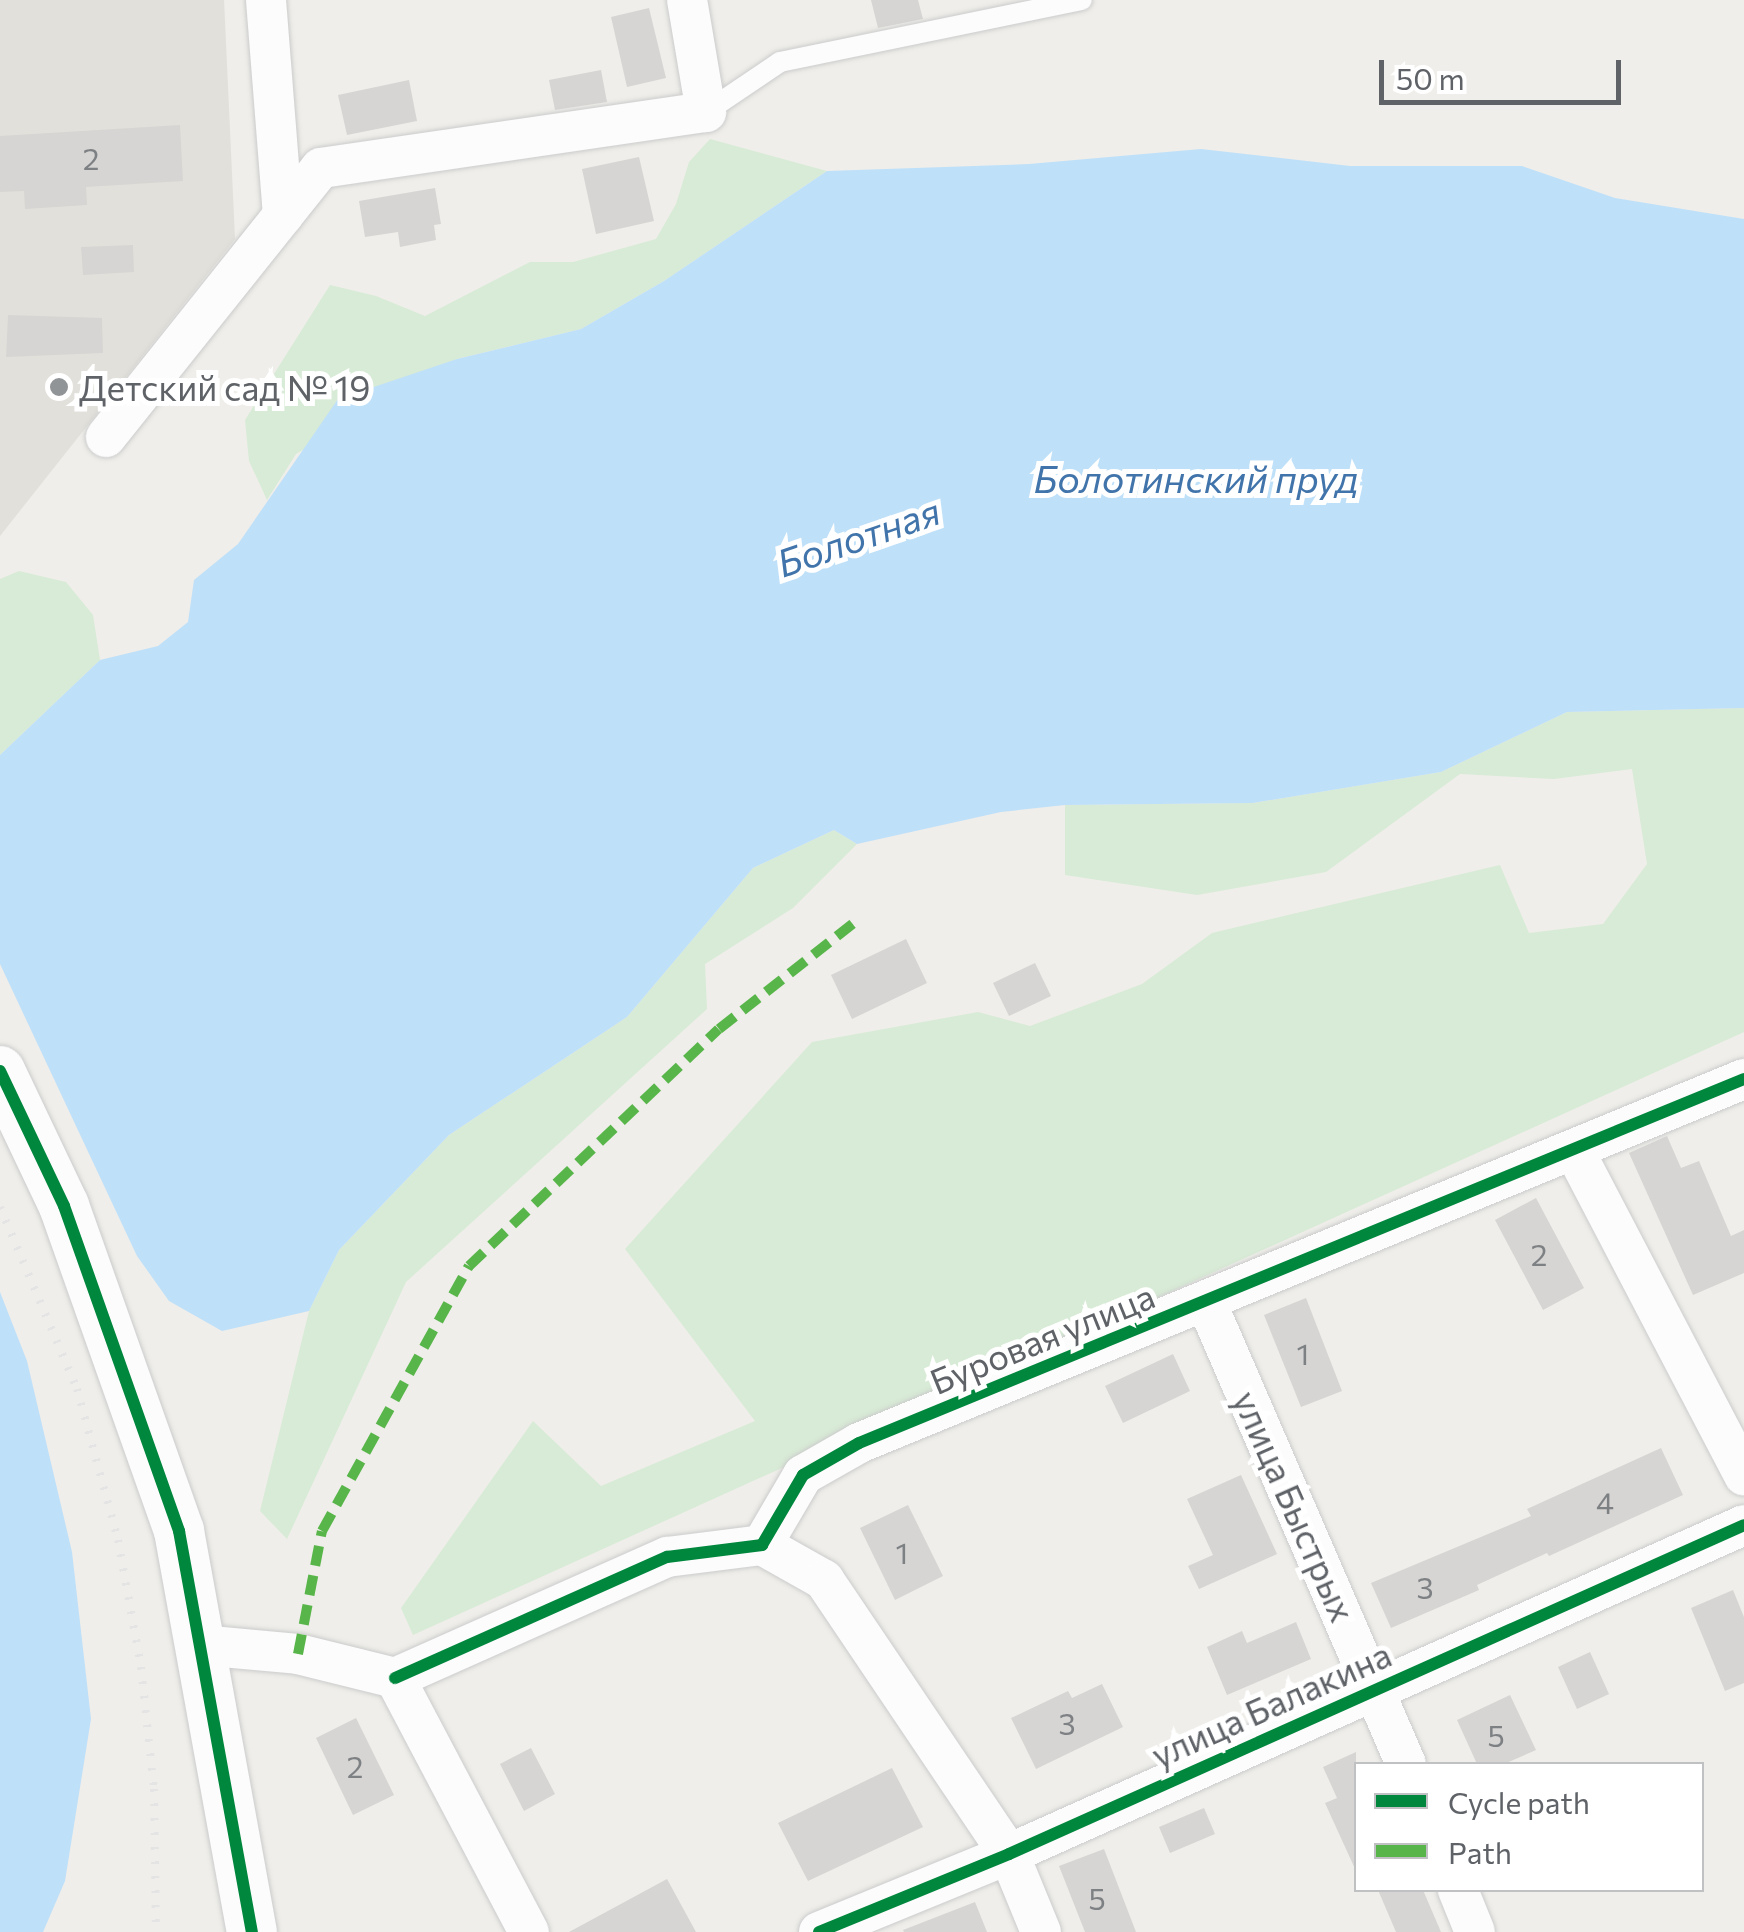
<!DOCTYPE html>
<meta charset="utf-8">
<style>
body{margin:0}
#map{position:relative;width:1744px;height:1932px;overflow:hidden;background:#efeeea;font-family:Commissioner,sans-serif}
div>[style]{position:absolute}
.education>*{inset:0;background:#e2e0da}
.green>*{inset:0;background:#d8ebd6}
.water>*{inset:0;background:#bfe0f9}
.building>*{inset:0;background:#d6d5d3}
.roads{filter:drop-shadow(0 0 2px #cbcccc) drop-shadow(0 0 2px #cbcccc)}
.service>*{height:20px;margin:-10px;padding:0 10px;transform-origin:10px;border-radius:10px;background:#fdfcfc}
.minor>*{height:40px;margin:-20px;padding:0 20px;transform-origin:20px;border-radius:20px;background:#fdfcfc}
.tertiary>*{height:50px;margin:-25px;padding:0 25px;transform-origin:25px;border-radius:25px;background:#fdfcfc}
.rail>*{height:8px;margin-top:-4px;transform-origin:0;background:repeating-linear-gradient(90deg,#e4e4e4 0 2.5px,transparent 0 14.5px)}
.quiet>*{height:10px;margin-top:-5px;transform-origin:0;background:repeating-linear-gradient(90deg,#58b549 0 20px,transparent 0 30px)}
.cycleway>*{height:12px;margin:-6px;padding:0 6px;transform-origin:6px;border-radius:6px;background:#00873e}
.dots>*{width:28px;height:28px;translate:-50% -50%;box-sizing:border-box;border:5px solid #fff;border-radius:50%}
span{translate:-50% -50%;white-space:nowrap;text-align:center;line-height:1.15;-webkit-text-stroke:10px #fff;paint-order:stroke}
.number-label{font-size:30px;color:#7e8184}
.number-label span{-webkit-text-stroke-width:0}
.poi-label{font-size:35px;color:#5f6368}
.left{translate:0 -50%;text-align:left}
.street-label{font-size:35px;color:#5f6368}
.water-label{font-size:38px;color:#4174aa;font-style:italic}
.legend{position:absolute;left:1354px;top:1762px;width:350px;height:130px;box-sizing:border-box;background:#fff;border:2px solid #bfc1c3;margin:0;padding:12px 18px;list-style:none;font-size:30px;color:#5f6368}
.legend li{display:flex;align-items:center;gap:20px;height:50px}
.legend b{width:50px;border:2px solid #bfc1c3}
.scale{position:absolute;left:1379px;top:60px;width:242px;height:45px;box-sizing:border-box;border:5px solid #5f6368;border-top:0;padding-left:12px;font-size:30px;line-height:35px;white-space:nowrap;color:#5f6368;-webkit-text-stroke:8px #fff;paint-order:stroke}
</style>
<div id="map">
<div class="education">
<i style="clip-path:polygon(0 0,224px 0,235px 239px,0 536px)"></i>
</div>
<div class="green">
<i style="clip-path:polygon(710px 139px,827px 171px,664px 281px,581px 329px,457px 359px,296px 454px,267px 500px,249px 461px,245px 420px,330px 285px,376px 296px,425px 316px,530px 262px,573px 262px,656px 239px,676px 204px,689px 162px)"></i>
<i style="clip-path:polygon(19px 571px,66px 582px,93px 615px,100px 660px,0 755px,0 579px)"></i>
<i style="clip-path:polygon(1744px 708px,1744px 1032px,413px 1635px,401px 1608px,533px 1421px,601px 1486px,755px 1421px,625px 1249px,812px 1042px,978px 1012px,1030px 1026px,1142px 984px,1212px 933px,1500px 865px,1529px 933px,1603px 924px,1647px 864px,1632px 769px,1554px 779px,1460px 774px,1326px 872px,1197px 895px,1065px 875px,1065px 805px,1253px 803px,1441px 772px,1567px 712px)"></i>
<i style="clip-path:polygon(834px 830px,857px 844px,793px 908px,705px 964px,707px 1009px,406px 1282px,287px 1539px,260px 1511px,309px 1311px,339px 1250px,449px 1135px,627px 1017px,753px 868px)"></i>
</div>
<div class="water">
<i style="clip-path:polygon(1201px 149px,1350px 166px,1522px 166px,1615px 198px,1744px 219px,1744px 708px,1567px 712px,1441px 772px,1253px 803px,1065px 805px,1001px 812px,857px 844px,834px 830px,753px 868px,627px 1017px,449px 1135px,339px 1250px,309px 1311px,222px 1331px,169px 1301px,137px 1256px,0 964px,0 755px,100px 660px,158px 646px,188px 622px,194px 580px,238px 544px,338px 399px,457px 359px,581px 329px,664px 281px,827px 171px,1029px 164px)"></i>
<i style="clip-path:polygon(0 1292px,27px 1361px,72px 1552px,91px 1719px,65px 1881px,43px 1932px,0 1932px)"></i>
</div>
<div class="building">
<i style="clip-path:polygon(871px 0,918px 0,923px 19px,878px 28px)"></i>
<i style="clip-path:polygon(649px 8px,666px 78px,627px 87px,611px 17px)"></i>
<i style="clip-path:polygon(601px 70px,607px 102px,555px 110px,549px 80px)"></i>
<i style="clip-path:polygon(409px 80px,417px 121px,347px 135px,338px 95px)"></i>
<i style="clip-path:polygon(180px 125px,183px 181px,86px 187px,87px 205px,25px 209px,24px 191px,0 192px,0 136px)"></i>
<i style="clip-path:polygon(639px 157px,654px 221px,596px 234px,582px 169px)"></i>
<i style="clip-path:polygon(435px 188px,441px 224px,434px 225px,436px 240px,400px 247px,398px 232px,365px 237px,359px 201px)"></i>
<i style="clip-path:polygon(133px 245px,134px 272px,83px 275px,81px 247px)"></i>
<i style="clip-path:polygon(8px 315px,102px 318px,103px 353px,6px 357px)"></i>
<i style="clip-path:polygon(906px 939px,927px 983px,852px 1019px,831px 975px)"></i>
<i style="clip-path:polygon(1035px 963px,1051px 996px,1009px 1016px,993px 983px)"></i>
<i style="clip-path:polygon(1667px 1136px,1681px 1168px,1699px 1161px,1731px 1236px,1744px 1230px,1744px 1273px,1693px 1295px,1629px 1153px)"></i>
<i style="clip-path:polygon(1536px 1198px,1584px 1288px,1543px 1310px,1495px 1220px)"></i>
<i style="clip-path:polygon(1306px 1298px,1342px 1391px,1301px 1407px,1264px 1315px)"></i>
<i style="clip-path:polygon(1173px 1354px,1190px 1391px,1123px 1423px,1105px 1386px)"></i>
<i style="clip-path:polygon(1661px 1448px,1683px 1495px,1549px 1556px,1547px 1553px,1477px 1585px,1479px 1590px,1391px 1628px,1371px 1583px,1531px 1516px,1527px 1509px)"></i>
<i style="clip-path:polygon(1241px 1475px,1277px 1554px,1199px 1589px,1188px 1566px,1213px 1555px,1187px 1499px)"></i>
<i style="clip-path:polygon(908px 1505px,943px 1576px,895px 1600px,860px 1528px)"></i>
<i style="clip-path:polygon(1733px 1590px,1744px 1617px,1744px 1683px,1725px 1691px,1691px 1608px)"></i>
<i style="clip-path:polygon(1296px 1622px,1311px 1659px,1227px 1695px,1207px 1647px,1242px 1631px,1247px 1643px)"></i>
<i style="clip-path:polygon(1590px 1652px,1609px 1694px,1577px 1709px,1558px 1667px)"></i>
<i style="clip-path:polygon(1102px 1684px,1123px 1727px,1036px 1769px,1011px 1718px,1068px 1691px,1072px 1698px)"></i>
<i style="clip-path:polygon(1510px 1695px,1536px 1750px,1504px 1764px,1477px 1764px,1457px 1720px)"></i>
<i style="clip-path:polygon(356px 1718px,394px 1795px,353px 1815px,316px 1738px)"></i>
<i style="clip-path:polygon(531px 1748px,555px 1794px,524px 1811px,500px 1764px)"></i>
<i style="clip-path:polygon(1356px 1752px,1356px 1871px,1325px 1803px,1337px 1798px,1323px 1767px)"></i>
<i style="clip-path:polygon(892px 1768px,923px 1827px,808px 1881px,778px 1823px)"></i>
<i style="clip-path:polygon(1204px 1808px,1215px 1834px,1170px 1853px,1159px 1827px)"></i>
<i style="clip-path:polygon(1104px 1849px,1136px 1932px,1085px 1932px,1059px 1866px)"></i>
<i style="clip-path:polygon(667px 1879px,696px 1932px,569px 1932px)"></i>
<i style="clip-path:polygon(1378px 1890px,1423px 1890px,1441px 1932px,1396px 1932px)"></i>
<i style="clip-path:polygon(975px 1902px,987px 1932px,904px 1932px,903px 1930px)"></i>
</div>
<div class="roads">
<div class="service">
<i style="left:706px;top:112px;width:89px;rotate:-34deg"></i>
<i style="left:780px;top:62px;width:308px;rotate:-11.6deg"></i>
</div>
<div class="minor">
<i style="left:266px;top:0;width:216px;rotate:85.5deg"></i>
<i style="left:106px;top:437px;width:344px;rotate:-51.4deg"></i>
<i style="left:321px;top:168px;width:389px;rotate:-8.3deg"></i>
<i style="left:706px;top:112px;width:114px;rotate:-99.6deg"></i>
<i style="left:1575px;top:1152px;width:365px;rotate:62.4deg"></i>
<i style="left:1207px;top:1304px;width:501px;rotate:66.61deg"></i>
<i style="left:762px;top:1545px;width:71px;rotate:29.4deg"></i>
<i style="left:824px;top:1580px;width:331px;rotate:56deg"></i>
<i style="left:1009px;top:1854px;width:84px;rotate:67.7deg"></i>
<i style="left:200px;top:1645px;width:98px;rotate:5.2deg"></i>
<i style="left:298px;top:1654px;width:100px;rotate:13.9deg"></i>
<i style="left:395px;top:1678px;width:287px;rotate:62.2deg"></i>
<i style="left:395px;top:1678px;width:298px;rotate:-24deg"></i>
<i style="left:667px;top:1557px;width:96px;rotate:-7.2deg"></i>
<i style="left:762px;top:1545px;width:81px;rotate:-59.6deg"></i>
<i style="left:803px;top:1475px;width:64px;rotate:-29.7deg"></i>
<i style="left:859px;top:1443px;width:957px;rotate:-22.36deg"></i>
<i style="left:1458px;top:1890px;width:45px;rotate:68deg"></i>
<i style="left:819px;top:1932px;width:205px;rotate:-22.3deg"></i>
<i style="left:1009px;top:1854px;width:805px;rotate:-24.11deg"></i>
</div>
<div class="tertiary">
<i style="left:0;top:1071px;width:149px;rotate:64.6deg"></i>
<i style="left:64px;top:1206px;width:345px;rotate:70.5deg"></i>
<i style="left:179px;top:1531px;width:408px;rotate:79.7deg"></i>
</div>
</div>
<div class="rail">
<i style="left:0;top:1207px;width:198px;rotate:67.1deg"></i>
<i style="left:77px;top:1389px;width:156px;rotate:74.8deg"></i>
<i style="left:118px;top:1540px;width:129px;rotate:79.7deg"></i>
<i style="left:141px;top:1667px;width:123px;rotate:83.9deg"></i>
<i style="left:154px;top:1789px;width:143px;rotate:89.2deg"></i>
</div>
<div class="quiet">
<i style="left:298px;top:1654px;width:125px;rotate:-79deg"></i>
<i style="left:322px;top:1531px;width:303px;rotate:-61deg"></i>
<i style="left:469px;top:1266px;width:344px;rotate:-43.5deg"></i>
<i style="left:719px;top:1029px;width:173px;rotate:-38.2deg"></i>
</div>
<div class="cycleway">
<i style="left:0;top:1071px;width:149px;rotate:64.6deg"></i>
<i style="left:64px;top:1206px;width:345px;rotate:70.5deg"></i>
<i style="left:179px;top:1531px;width:408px;rotate:79.7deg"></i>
<i style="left:395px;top:1678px;width:298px;rotate:-24deg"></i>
<i style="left:667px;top:1557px;width:96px;rotate:-7.2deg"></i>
<i style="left:762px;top:1545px;width:81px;rotate:-59.6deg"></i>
<i style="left:803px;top:1475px;width:64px;rotate:-29.7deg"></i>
<i style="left:859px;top:1443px;width:957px;rotate:-22.36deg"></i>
<i style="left:819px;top:1932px;width:205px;rotate:-22.3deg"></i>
<i style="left:1009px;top:1854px;width:805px;rotate:-24.11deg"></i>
</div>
<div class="dots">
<i style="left:59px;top:387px;background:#919496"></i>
</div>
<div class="number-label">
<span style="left:91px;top:158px">2</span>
<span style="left:1539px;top:1254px">2</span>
<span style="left:1303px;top:1353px">1</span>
<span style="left:1605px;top:1502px">4</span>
<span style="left:902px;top:1552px">1</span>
<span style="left:1425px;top:1587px">3</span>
<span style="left:1067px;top:1723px">3</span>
<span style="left:1496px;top:1735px">5</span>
<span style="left:355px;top:1766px">2</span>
<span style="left:1097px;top:1898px">5</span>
</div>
<div class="poi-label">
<span class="left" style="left:79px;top:387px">Детский сад № 19</span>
</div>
<div class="street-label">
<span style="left:1042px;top:1338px;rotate:-22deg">Буровая улица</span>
<span style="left:1295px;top:1506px;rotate:66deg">улица Быстрых</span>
<span style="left:1271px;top:1704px;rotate:-24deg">улица Балакина</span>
</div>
<div class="water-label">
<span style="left:1196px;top:478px">Болотинский пруд</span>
<span style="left:858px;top:536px;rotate:-19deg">Болотная</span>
</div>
<ul class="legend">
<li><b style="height:12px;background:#00873e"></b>Cycle path</li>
<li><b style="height:12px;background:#58b549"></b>Path</li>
</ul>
<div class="scale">50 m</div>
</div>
